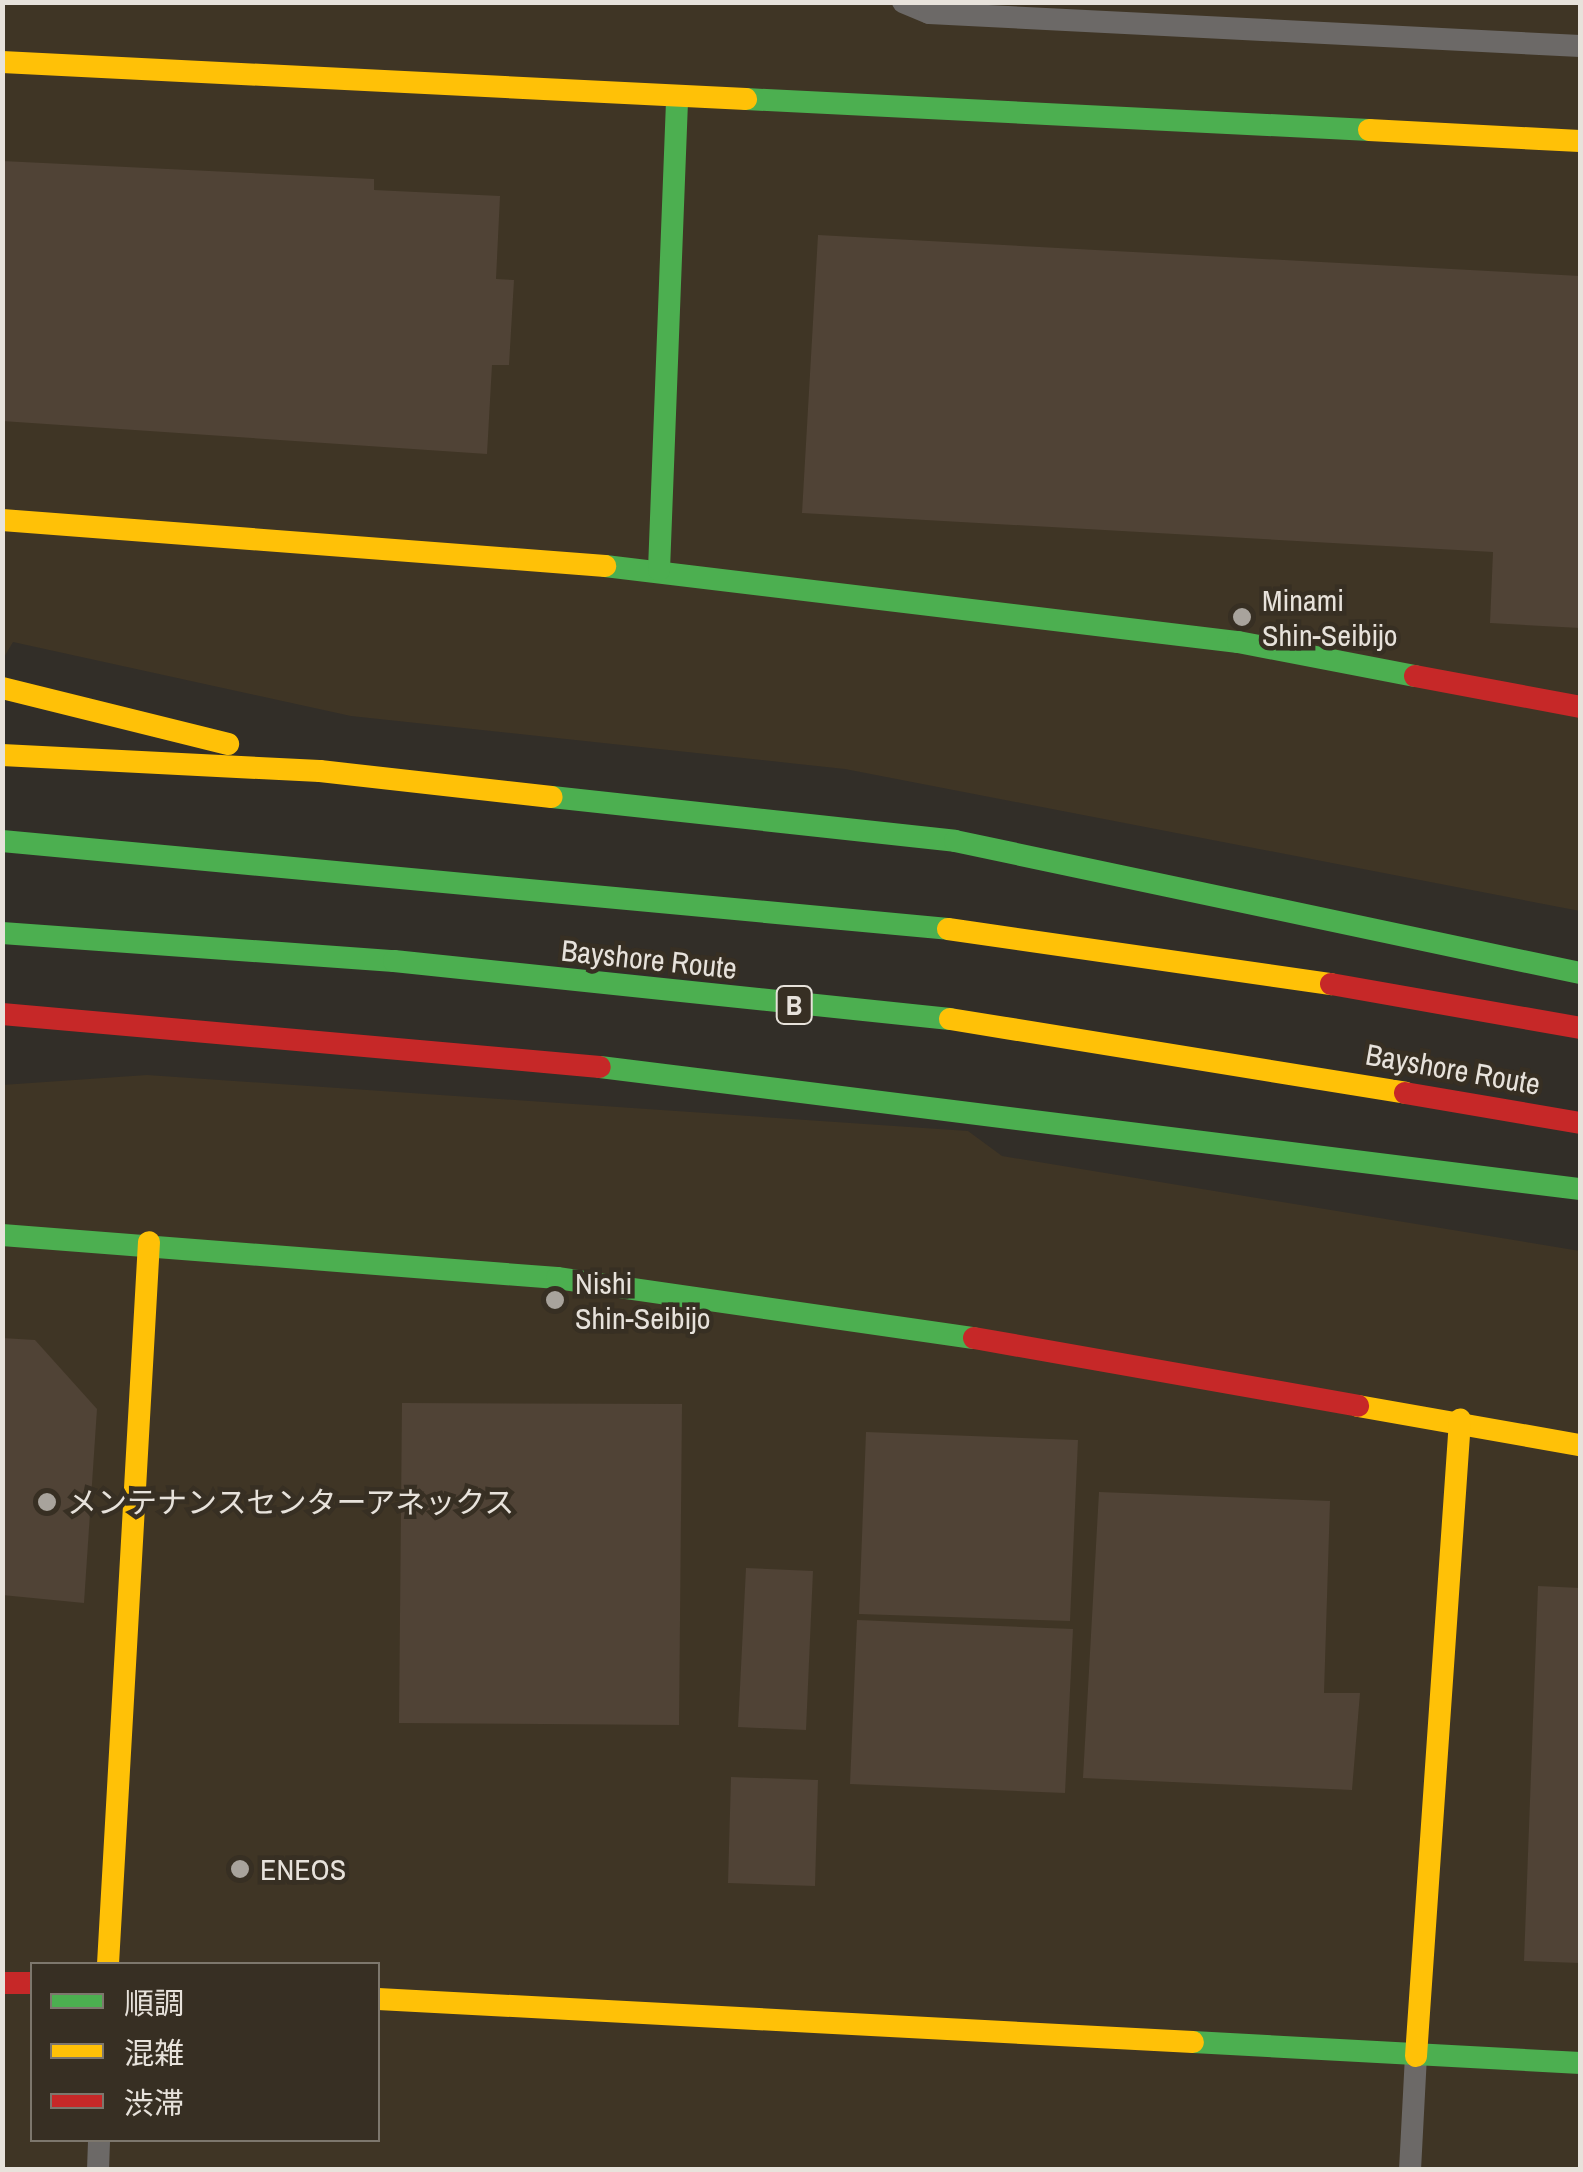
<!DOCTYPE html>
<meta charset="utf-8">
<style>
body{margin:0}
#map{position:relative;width:1583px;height:2172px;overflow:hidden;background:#322e28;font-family:"Archivo Narrow","Noto Sans JP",sans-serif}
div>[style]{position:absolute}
.built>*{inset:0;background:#3f3525}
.building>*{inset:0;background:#504336}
.lane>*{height:22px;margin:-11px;padding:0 11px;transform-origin:11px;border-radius:11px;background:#6c6967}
.fast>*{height:22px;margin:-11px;padding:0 11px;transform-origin:11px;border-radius:11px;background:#4caf50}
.slow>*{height:22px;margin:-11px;padding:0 11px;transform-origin:11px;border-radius:11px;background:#ffc107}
.jam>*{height:22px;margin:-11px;padding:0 11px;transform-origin:11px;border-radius:11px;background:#c62828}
.dots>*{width:28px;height:28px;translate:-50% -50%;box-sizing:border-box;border:5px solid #372f23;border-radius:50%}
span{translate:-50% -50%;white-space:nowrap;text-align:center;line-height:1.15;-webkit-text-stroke:9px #372f23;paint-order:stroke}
.shield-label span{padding:2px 8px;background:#372f23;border:2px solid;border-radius:8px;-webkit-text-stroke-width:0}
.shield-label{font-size:28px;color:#e7e2db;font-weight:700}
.poi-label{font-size:30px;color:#e7e2db}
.left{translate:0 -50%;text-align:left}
.street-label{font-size:30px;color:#e7e2db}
.frame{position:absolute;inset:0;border:5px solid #e7e2db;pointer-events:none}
.legend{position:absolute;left:30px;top:1962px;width:350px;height:180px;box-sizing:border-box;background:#372f23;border:2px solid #7d776d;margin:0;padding:12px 18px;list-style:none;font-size:30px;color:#e7e2db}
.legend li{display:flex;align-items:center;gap:20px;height:50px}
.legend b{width:50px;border:2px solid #7d776d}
</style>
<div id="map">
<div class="built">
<i style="clip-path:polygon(3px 3px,1580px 3px,1580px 911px,845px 769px,351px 716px,13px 642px,3px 659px)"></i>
<i style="clip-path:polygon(evenodd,147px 1075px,968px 1131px,1002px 1156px,1580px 1251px,1580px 2169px,3px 2169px,2px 1085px,147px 1075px,32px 1964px,378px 1964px,378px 2140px,32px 2140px,32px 1964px)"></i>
</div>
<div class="building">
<i style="clip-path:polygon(2px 161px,374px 179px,374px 190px,500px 196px,496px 279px,514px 280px,509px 365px,492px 365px,487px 454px,2px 421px)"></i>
<i style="clip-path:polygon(818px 235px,1580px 276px,1580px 628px,1490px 623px,1493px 552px,802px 513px)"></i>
<i style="clip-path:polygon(2px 1338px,35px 1340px,97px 1409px,84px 1603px,2px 1595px)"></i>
<i style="clip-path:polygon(402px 1403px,682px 1404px,679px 1725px,399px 1723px)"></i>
<i style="clip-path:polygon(866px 1432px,1078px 1440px,1070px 1621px,859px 1614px)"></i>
<i style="clip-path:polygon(1099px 1492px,1330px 1501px,1324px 1693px,1360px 1693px,1352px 1790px,1083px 1778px)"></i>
<i style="clip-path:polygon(746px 1568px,813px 1571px,806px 1730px,738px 1727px)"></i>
<i style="clip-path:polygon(1538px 1586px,1580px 1588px,1580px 1963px,1524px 1961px)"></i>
<i style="clip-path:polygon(857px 1620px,1073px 1629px,1065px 1793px,850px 1784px)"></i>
<i style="clip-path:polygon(731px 1777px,818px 1780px,815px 1886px,728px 1883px)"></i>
</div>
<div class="lane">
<i style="left:903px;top:2px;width:28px;rotate:23deg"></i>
<i style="left:929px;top:13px;width:652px;rotate:2.9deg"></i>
<i style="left:98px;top:2170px;width:30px;rotate:-88deg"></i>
<i style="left:1410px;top:2170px;width:114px;rotate:-87deg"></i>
</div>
<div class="fast">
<i style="left:746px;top:99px;width:624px;rotate:2.85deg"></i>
<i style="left:605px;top:566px;width:638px;rotate:6.85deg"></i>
<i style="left:1238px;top:642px;width:180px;rotate:10.9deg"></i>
<i style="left:659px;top:570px;width:473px;rotate:-87.8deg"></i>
<i style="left:552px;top:797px;width:405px;rotate:6.2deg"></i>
<i style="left:955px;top:841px;width:639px;rotate:11.93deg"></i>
<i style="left:2px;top:841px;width:950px;rotate:5.31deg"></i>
<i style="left:2px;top:933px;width:393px;rotate:4.1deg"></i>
<i style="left:394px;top:961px;width:559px;rotate:5.96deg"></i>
<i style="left:600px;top:1067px;width:988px;rotate:7.1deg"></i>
<i style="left:2px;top:1235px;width:557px;rotate:4.43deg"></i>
<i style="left:557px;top:1278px;width:421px;rotate:8.2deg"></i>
<i style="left:1193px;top:2042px;width:388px;rotate:3.1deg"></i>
</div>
<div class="slow">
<i style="left:2px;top:62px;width:745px;rotate:2.85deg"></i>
<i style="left:1369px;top:130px;width:211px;rotate:3deg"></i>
<i style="left:2px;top:520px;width:605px;rotate:4.36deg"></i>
<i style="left:2px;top:688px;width:233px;rotate:13.9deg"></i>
<i style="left:2px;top:755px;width:318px;rotate:2.9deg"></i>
<i style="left:320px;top:771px;width:233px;rotate:6.4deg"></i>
<i style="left:948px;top:929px;width:387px;rotate:8.2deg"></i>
<i style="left:950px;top:1019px;width:461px;rotate:9.2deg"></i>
<i style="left:1358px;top:1406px;width:225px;rotate:10deg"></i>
<i style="left:108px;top:1964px;width:723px;rotate:-86.75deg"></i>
<i style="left:378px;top:1999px;width:816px;rotate:3.02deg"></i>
<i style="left:1416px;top:2056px;width:638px;rotate:-86.04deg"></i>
</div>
<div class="jam">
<i style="left:1415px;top:676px;width:168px;rotate:10.6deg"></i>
<i style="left:1331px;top:984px;width:253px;rotate:10deg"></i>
<i style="left:2px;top:1014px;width:600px;rotate:5.06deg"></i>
<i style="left:1405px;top:1093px;width:178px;rotate:9.7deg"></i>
<i style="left:974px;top:1338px;width:390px;rotate:10deg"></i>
<i style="left:2px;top:1983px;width:30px"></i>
</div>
<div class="dots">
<i style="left:1242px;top:617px;background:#a8a39c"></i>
<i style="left:555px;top:1300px;background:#a8a39c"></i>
<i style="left:47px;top:1502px;background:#a8a39c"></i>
<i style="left:240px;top:1869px;background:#a8a39c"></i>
</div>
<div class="shield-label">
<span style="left:794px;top:1005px">B</span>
</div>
<div class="poi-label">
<span class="left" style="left:1262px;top:617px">Minami<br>Shin-Seibijo</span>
<span class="left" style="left:575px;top:1300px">Nishi<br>Shin-Seibijo</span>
<span class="left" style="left:67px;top:1502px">メンテナンスセンターアネックス</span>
<span class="left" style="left:260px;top:1869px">ENEOS</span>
</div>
<div class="street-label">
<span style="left:649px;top:959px;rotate:6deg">Bayshore Route</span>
<span style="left:1453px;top:1069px;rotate:10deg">Bayshore Route</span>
</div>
<div class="frame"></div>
<ul class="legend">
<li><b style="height:12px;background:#4caf50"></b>順調</li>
<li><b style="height:12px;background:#ffc107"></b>混雑</li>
<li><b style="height:12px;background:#c62828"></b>渋滞</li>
</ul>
</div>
